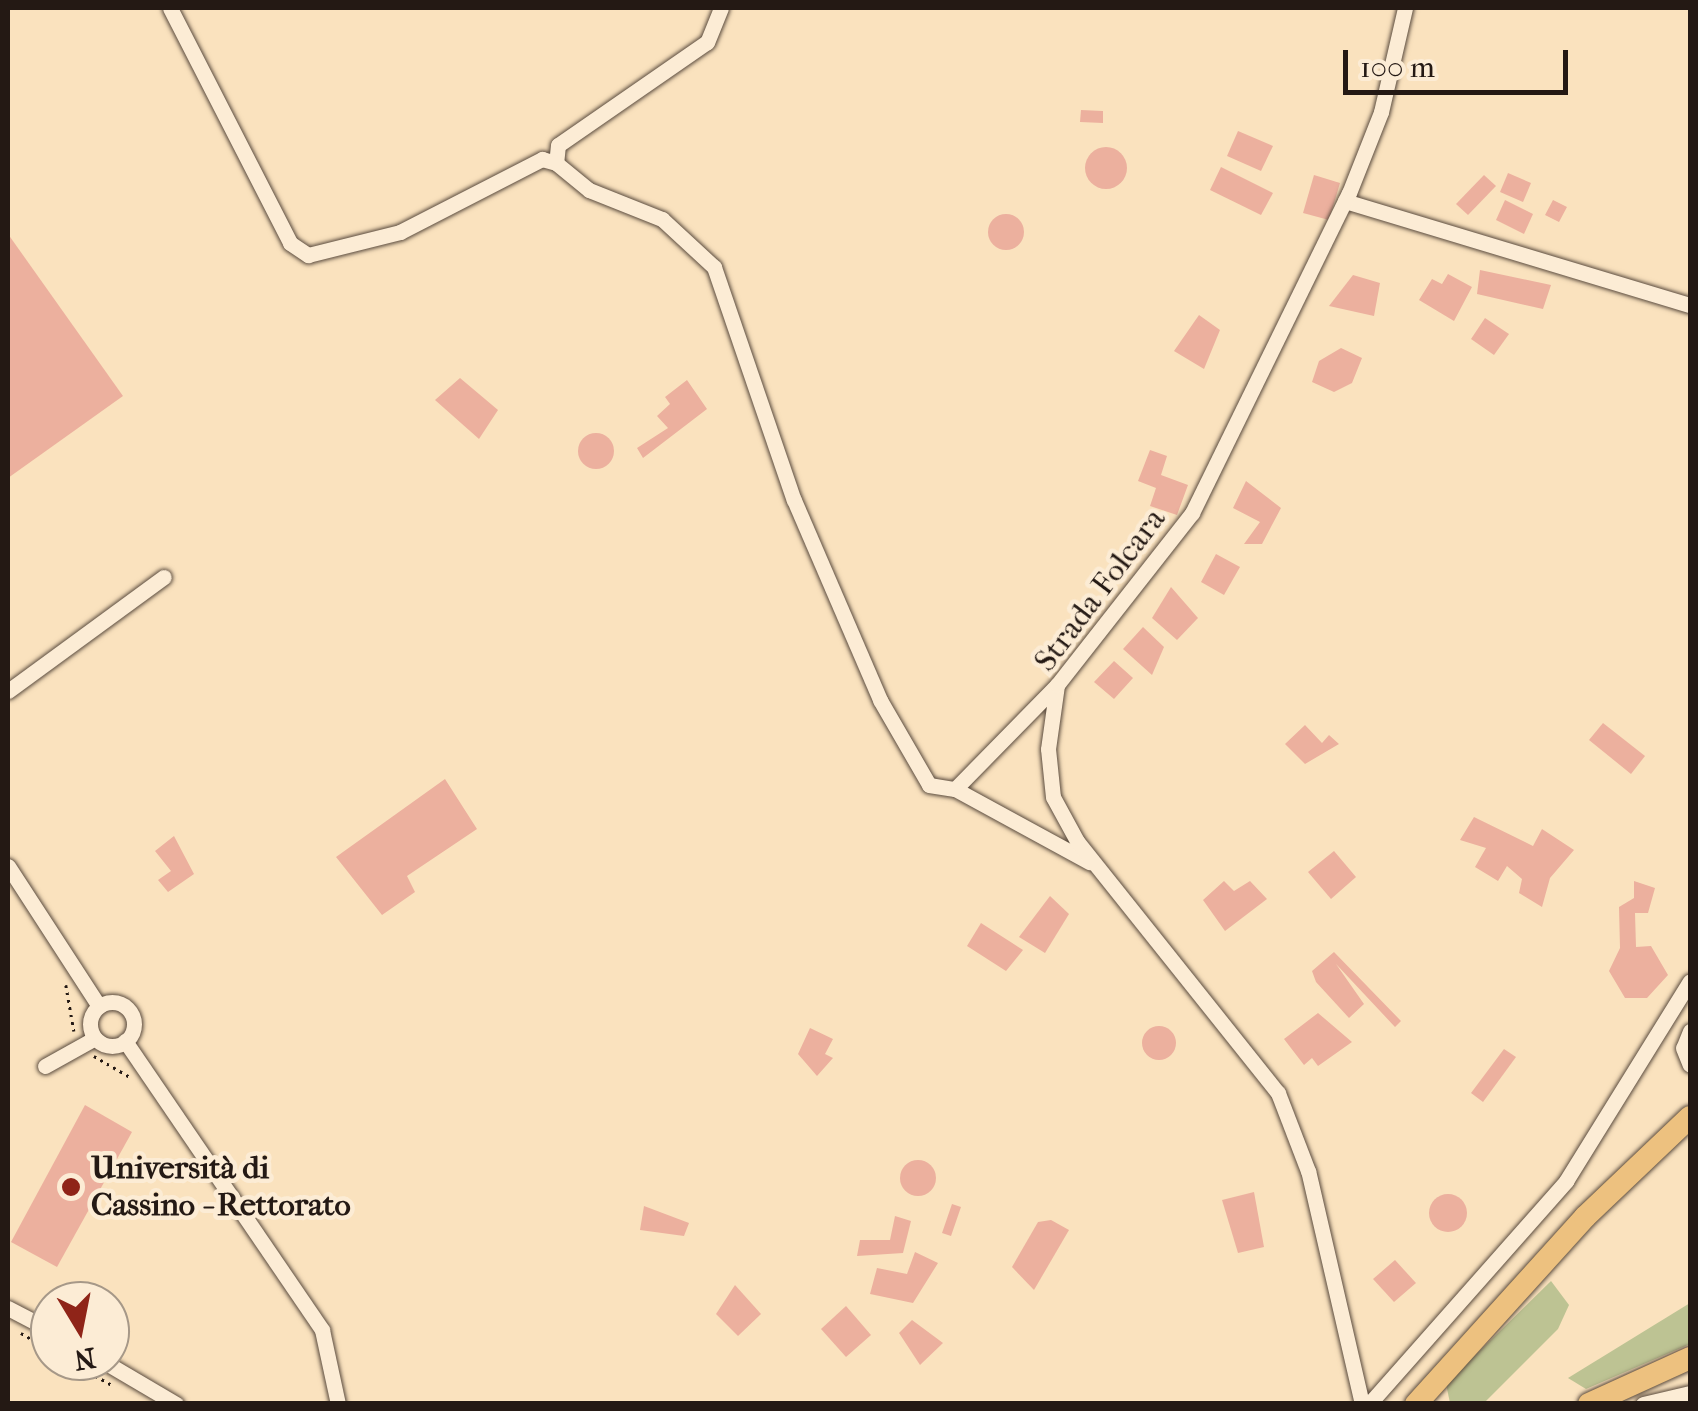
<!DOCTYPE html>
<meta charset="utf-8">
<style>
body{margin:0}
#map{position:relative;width:1698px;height:1411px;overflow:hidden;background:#fae2be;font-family:"IM FELL French Canon",serif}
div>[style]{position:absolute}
.green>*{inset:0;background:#bdc393}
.building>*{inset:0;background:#ecb09e}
.round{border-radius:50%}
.path>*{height:2.5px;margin-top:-1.25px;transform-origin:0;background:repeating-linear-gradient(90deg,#241914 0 2.5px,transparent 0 7.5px)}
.roads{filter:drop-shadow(0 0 2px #5a4b3e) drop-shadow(0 0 2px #5a4b3e)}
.minor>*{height:15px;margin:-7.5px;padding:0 7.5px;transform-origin:7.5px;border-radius:7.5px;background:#fcecd5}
.minor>.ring{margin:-7.5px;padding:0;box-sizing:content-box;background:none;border:15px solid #fcecd5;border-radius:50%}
.highway>*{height:22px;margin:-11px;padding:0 11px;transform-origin:11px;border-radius:11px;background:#edc17f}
.dots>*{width:28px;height:28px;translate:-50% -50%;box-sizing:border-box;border:5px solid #fcecd5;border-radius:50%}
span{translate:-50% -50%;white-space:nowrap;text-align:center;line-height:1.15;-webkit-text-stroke:9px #fcecd5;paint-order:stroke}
.street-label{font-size:32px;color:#241914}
.poi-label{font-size:32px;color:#241914;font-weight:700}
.left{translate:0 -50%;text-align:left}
.frame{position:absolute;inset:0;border:10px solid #241914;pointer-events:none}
.north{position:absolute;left:30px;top:1281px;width:100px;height:100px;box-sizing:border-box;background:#fcecd5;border:2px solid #a69888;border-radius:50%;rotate:170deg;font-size:28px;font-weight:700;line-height:40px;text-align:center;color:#241914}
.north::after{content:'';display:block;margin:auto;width:35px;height:45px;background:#8f2418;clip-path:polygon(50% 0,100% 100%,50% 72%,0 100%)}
.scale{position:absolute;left:1343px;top:50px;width:225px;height:45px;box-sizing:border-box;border:5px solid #241914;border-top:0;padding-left:12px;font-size:30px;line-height:35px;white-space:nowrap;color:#241914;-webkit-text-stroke:8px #fcecd5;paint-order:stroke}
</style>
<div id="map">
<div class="green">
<i style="clip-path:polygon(1551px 1281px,1569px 1305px,1558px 1329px,1484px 1403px,1450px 1403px,1446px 1384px)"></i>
<i style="clip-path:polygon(1690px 1303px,1690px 1344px,1586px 1389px,1568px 1378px)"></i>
</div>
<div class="building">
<i style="clip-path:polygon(1081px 110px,1103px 111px,1103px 123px,1080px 122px)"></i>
<i style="clip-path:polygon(1238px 131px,1273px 146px,1261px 171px,1227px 156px)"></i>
<i class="round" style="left:1085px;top:147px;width:42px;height:42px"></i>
<i style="clip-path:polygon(1221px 167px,1273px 193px,1261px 215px,1210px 190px)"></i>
<i style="clip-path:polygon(1508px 173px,1531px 183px,1523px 202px,1500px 192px)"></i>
<i style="clip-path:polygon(1314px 175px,1340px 183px,1329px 220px,1303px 213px)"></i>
<i style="clip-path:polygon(1484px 175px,1496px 186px,1468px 215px,1456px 204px)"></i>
<i style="clip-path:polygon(1505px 200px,1533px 214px,1524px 234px,1496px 220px)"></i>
<i style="clip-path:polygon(1553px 200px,1567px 207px,1559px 222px,1545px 215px)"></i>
<i class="round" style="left:988px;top:214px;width:36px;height:36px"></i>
<i style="clip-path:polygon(8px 234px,123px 396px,8px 478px)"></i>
<i style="clip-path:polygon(1480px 270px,1551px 285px,1543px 309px,1477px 294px)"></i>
<i style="clip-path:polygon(1448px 274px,1472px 287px,1454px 321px,1419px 300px,1432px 279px,1442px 284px)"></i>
<i style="clip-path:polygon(1353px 275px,1380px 283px,1374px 316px,1329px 306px)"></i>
<i style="clip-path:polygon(1199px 315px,1220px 330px,1204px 369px,1174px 351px)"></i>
<i style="clip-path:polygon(1485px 318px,1509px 334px,1494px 355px,1471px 339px)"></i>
<i style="clip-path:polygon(1341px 348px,1362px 358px,1352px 383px,1334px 392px,1312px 382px,1319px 361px)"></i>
<i style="clip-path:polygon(460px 378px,498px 410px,479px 439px,435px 400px)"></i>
<i style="clip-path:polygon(687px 380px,707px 409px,643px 458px,637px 448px,668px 428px,657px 416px,670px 404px,665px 397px)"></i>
<i class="round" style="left:578px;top:433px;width:36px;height:36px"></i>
<i style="clip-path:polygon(1150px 450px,1167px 456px,1161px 475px,1188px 485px,1177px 515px,1150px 506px,1156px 488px,1138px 481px)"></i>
<i style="clip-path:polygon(1246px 481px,1281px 508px,1262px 544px,1244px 544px,1260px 522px,1233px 508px)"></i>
<i style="clip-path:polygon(1216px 554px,1240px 567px,1224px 595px,1201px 582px)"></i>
<i style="clip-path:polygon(1171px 587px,1198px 618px,1177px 640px,1152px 618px)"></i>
<i style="clip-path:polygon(1143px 627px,1164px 647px,1152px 675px,1123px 649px)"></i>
<i style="clip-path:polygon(1114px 661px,1133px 678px,1114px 699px,1094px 682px)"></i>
<i style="clip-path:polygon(1603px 723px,1645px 756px,1631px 774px,1589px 740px)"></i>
<i style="clip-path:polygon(1305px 725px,1322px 743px,1329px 735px,1339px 744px,1305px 764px,1285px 744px)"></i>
<i style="clip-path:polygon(445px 779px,477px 829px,407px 876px,415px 892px,382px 915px,336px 857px)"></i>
<i style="clip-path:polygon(1474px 817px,1533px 846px,1542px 829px,1574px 850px,1550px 878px,1542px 907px,1519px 893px,1522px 879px,1507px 866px,1498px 881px,1475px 867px,1486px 848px,1460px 840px)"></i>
<i style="clip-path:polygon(174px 836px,194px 874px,168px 892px,158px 880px,171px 871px,155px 851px)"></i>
<i style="clip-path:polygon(1334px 851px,1356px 877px,1331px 899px,1308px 872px)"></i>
<i style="clip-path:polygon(1224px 881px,1234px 891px,1250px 881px,1267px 899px,1225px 931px,1203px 900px)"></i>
<i style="clip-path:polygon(1634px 881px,1655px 888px,1648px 913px,1635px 913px,1636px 947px,1651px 946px,1668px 975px,1647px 998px,1625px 998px,1609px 971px,1620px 948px,1619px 907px,1634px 898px)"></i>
<i style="clip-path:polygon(1050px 896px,1069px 914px,1045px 953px,1019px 937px)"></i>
<i style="clip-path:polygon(981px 923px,1023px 950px,1006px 971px,967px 946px)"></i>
<i style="clip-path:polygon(1334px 952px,1401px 1021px,1395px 1027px,1336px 964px,1364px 1004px,1349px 1018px,1316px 982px,1312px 971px)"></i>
<i style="clip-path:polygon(1318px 1013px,1352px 1042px,1318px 1066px,1312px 1058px,1304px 1065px,1284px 1039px)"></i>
<i class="round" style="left:1142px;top:1026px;width:34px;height:34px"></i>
<i style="clip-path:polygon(810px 1028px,833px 1039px,825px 1054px,833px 1058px,817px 1076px,798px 1054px)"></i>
<i style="clip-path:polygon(1504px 1049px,1516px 1057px,1483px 1102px,1471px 1093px)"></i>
<i style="clip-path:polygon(85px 1105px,132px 1132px,57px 1267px,11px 1242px)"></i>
<i class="round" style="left:900px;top:1160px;width:36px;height:36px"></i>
<i style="clip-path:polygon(1254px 1192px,1264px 1247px,1238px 1253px,1222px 1200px)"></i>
<i class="round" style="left:1429px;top:1194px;width:38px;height:38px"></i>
<i style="clip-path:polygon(952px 1204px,961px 1207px,951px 1236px,942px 1233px)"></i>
<i style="clip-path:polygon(644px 1206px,689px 1223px,684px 1236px,640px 1230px)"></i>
<i style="clip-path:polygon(895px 1216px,911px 1221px,903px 1253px,857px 1256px,860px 1240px,890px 1240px)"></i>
<i style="clip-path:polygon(1051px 1220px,1069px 1230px,1034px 1290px,1012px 1267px,1038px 1222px)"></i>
<i style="clip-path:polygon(915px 1252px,938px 1263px,913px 1303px,870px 1294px,877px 1268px,907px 1274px)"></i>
<i style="clip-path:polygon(1395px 1260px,1416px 1283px,1394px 1302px,1373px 1279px)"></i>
<i style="clip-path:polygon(735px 1285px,761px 1314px,738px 1336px,716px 1314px)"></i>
<i style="clip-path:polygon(846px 1306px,871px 1335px,846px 1357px,821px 1329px)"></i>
<i style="clip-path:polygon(912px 1320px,943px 1343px,920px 1365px,899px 1333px)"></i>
</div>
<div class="path">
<i style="left:66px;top:985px;width:47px;rotate:80.1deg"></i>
<i style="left:94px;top:1056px;width:42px;rotate:30.3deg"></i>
<i style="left:21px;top:1333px;width:34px;rotate:30deg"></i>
<i style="left:69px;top:1361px;width:49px;rotate:29.2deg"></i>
</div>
<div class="roads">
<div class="minor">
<i style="left:170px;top:8px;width:264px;rotate:62.9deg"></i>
<i style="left:290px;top:243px;width:22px;rotate:34deg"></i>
<i style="left:308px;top:255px;width:95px;rotate:-14deg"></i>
<i style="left:400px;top:232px;width:160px;rotate:-27.2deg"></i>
<i style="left:542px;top:159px;width:15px;rotate:16deg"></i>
<i style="left:721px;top:8px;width:37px;rotate:112deg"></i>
<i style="left:707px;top:42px;width:181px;rotate:145.3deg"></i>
<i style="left:558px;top:145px;width:18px;rotate:96deg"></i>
<i style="left:556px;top:163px;width:43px;rotate:39.3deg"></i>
<i style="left:589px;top:190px;width:79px;rotate:21.7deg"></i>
<i style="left:662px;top:219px;width:71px;rotate:42.7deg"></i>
<i style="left:714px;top:267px;width:246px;rotate:71.1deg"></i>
<i style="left:794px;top:500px;width:218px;rotate:66.7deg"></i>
<i style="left:880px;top:700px;width:98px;rotate:60deg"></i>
<i style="left:929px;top:785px;width:26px;rotate:9deg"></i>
<i style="left:955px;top:789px;width:153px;rotate:28.6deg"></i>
<i style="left:1345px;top:201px;width:360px;rotate:16.8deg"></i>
<i style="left:8px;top:691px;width:193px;rotate:-36.2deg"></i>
<i style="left:955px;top:789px;width:146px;rotate:-45.6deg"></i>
<i style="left:8px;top:866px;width:167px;rotate:57deg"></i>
<i class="ring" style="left:90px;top:1002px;width:29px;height:29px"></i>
<i style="left:1690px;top:1031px;width:18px;rotate:112deg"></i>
<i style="left:1683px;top:1048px;width:18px;rotate:68deg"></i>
<i style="left:125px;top:1041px;width:350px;rotate:55.7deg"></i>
<i style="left:322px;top:1330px;width:76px;rotate:77.8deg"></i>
<i style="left:45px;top:1066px;width:57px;rotate:-29.2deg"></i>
<i style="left:8px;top:1308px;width:47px;rotate:27.6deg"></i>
<i style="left:103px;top:1361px;width:85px;rotate:30.5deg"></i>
<i style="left:1362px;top:1404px;width:239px;rotate:-103deg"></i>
<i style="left:1308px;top:1171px;width:84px;rotate:-111deg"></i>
<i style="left:1278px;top:1093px;width:322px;rotate:-128.6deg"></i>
<i style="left:1077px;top:841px;width:50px;rotate:-118.6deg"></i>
<i style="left:1053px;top:797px;width:48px;rotate:-95.9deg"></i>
<i style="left:1048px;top:749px;width:65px;rotate:-82deg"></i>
<i style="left:1057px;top:685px;width:219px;rotate:-51.9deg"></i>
<i style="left:1192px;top:513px;width:356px;rotate:-63.9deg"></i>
<i style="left:1349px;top:193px;width:87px;rotate:-68.4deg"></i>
<i style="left:1381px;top:112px;width:107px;rotate:-77deg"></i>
<i style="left:1369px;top:1404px;width:298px;rotate:-48.5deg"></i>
<i style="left:1566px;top:1181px;width:235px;rotate:-58.2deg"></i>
<i style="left:1643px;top:1404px;width:48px;rotate:-13.2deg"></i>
</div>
<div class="highway">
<i style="left:1416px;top:1404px;width:252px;rotate:-47.9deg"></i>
<i style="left:1585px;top:1217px;width:145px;rotate:-43.6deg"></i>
<i style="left:1589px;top:1404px;width:111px;rotate:-24.5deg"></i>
</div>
</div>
<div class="dots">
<i style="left:71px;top:1187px;background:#8f2418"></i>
</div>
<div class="street-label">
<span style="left:1100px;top:590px;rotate:-53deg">Strada Folcara</span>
</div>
<div class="poi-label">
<span class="left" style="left:91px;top:1187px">Università di<br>Cassino - Rettorato</span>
</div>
<div class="frame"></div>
<div class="north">N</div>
<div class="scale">100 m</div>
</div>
